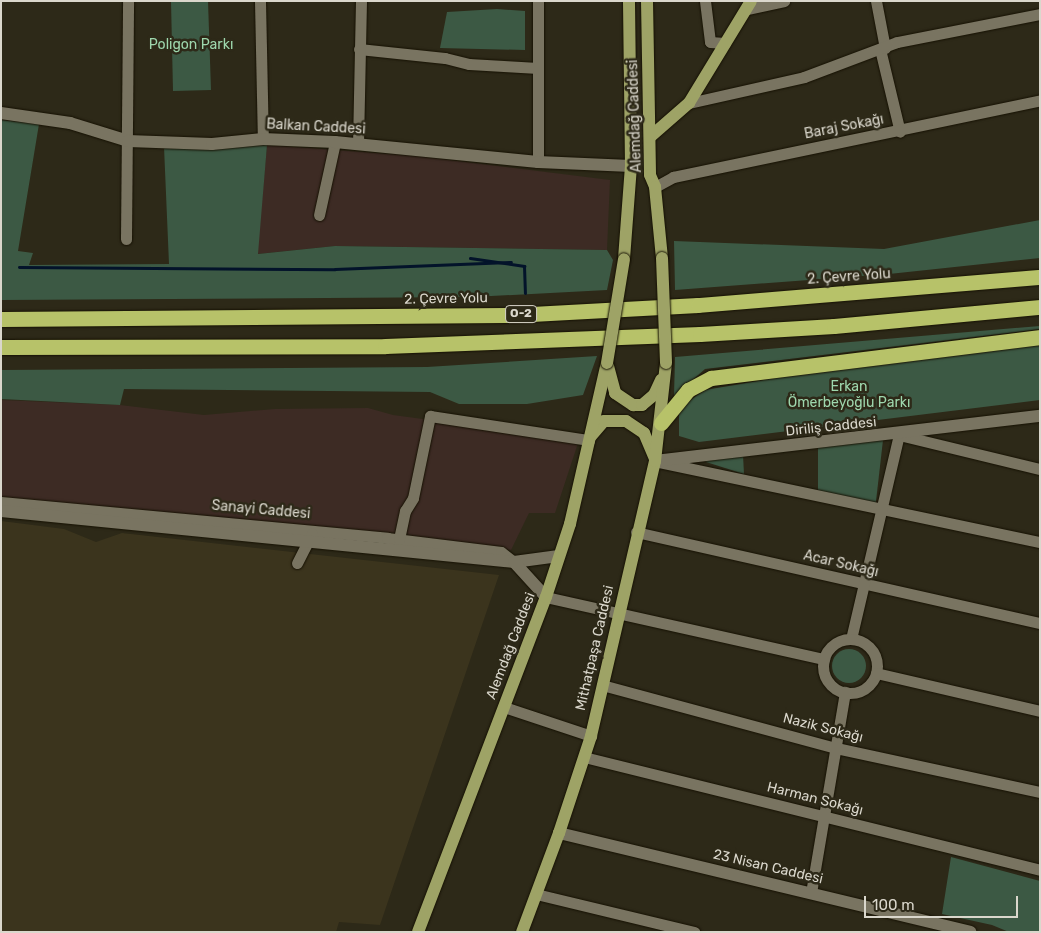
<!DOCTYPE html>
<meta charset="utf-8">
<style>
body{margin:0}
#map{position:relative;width:1041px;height:933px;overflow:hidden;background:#2d2918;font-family:Rubik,sans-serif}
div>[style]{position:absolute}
.commercial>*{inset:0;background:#3d2b24}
.built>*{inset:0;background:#3b341d}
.green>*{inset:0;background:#3c5944}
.round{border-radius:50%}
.stream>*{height:3px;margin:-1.5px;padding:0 1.5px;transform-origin:1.5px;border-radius:1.5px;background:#03132a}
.roads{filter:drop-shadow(0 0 1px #161103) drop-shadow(0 0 1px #161103)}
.minor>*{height:11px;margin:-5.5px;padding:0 5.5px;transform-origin:5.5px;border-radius:5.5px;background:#797461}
.minor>.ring{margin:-5.5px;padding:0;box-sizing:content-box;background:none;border:11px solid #797461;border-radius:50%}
.tertiary>*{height:12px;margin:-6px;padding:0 6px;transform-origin:6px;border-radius:6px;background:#797461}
.secondary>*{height:12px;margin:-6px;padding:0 6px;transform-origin:6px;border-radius:6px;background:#797461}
.primary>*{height:12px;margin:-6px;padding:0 6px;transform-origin:6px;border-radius:6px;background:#9ea366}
.motorway>*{height:15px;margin:-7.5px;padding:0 7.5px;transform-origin:7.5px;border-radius:7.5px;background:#b7c269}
.bridges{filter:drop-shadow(0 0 1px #161103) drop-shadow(0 0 1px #161103)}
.primary-bridge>*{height:12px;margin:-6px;padding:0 6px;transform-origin:6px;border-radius:6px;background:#9ea366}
span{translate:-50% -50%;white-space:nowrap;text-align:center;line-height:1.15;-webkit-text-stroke:5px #2d2918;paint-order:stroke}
.shield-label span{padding:1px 4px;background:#2d2918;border:1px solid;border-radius:4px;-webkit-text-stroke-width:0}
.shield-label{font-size:12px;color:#dad7cc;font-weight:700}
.park-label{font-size:14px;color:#9ed7ad}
.street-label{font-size:14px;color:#dad7cc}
.frame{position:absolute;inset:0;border:2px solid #dad7cc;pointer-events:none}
.scale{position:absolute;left:864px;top:896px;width:154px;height:22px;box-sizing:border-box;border:2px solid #dad7cc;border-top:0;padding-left:6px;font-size:15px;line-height:18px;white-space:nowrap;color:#dad7cc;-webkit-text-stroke:4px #2d2918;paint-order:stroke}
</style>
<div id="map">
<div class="commercial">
<i style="clip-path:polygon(267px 145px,417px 156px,610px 180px,607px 250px,335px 246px,257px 254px)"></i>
<i style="clip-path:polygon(1px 400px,120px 405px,204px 415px,275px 409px,368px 408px,393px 415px,579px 440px,555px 513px,529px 513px,511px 550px,306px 534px,1px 501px)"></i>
</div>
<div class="built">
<i style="clip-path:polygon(1px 521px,64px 529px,96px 542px,122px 533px,499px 575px,380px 925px,339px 922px,336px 932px,1px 932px)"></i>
</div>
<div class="green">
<i style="clip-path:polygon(171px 1px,208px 1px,211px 90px,173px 91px)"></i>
<i style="clip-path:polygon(497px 9px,525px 11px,525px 50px,440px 48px,447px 12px)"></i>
<i style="clip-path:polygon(1px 120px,39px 124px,18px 251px,33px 253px,29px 265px,169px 264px,164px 147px,267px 145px,258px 254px,335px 246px,607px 250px,613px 260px,607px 290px,472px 297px,1px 300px)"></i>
<i style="clip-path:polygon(1040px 220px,1040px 258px,889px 274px,675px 290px,674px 241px,884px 249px)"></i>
<i style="clip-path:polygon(1040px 326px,1040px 329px,1032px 330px,705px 369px,674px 396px,675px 357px)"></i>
<i style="clip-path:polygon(1040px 344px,1040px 400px,699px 442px,679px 436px,679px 408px,705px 390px,845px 366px)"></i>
<i style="clip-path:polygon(597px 356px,583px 395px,527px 404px,459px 404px,430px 392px,124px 389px,120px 405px,1px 399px,1px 370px,427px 367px)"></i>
<i style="clip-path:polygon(883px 440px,875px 510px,818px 498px,818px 444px)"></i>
<i style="clip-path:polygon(743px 455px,744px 474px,706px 462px,707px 456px)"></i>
<i class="round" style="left:832px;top:649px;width:34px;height:34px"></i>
<i style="clip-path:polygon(951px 857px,1040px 881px,1040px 932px,1009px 932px,992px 925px,942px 914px)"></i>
</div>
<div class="stream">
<i style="left:470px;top:258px;width:55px;rotate:8.4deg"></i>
<i style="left:524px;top:266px;width:27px;rotate:88deg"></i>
<i style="left:19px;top:267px;width:316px;rotate:0.4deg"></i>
<i style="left:335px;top:269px;width:176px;rotate:-2.3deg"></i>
</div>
<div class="roads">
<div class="minor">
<i style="left:260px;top:1px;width:138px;rotate:88.8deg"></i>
<i style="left:705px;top:1px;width:41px;rotate:83deg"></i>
<i style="left:710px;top:42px;width:15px;rotate:4deg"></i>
<i style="left:876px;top:1px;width:48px;rotate:79.2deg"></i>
<i style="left:747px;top:9px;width:38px;rotate:-12deg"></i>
<i style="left:359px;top:49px;width:86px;rotate:6deg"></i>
<i style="left:445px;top:58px;width:25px;rotate:14deg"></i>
<i style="left:469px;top:64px;width:69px;rotate:3.3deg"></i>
<i style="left:880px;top:49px;width:85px;rotate:76.5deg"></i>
<i style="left:689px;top:103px;width:118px;rotate:-12.7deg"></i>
<i style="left:804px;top:77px;width:99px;rotate:-20.6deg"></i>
<i style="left:897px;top:42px;width:146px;rotate:-11.1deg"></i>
<i style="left:358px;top:144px;width:143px;rotate:-88.8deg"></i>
<i style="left:538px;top:162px;width:161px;rotate:-90deg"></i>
<i style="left:655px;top:187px;width:21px;rotate:-29deg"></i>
<i style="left:673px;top:177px;width:375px;rotate:-11.8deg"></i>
<i style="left:319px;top:215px;width:75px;rotate:-77.6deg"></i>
<i style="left:126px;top:239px;width:238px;rotate:-89.5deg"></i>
<i style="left:659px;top:462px;width:389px;rotate:11.9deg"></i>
<i style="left:1px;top:502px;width:388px;rotate:5.3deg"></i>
<i style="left:387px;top:538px;width:115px;rotate:7deg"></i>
<i style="left:501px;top:552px;width:16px;rotate:38deg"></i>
<i style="left:636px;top:532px;width:414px;rotate:12.7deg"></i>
<i style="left:399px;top:539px;width:29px;rotate:-78deg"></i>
<i style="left:405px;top:511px;width:15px;rotate:-58deg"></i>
<i style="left:413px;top:498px;width:84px;rotate:-78.3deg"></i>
<i style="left:430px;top:416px;width:161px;rotate:8.6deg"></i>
<i style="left:297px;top:563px;width:33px;rotate:-63deg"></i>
<i style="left:546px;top:597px;width:285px;rotate:12.6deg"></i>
<i style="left:851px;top:639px;width:210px;rotate:-76.8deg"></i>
<i style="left:899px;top:435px;width:145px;rotate:13.6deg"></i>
<i class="ring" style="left:823px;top:639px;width:43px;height:43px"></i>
<i style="left:876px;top:673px;width:168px;rotate:13deg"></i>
<i style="left:602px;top:685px;width:242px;rotate:15.1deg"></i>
<i style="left:836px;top:748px;width:209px;rotate:12.2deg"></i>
<i style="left:504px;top:707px;width:92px;rotate:18.4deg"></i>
<i style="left:584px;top:757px;width:470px;rotate:13.9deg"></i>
<i style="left:811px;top:893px;width:204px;rotate:-80.4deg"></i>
<i style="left:536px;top:894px;width:163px;rotate:13.5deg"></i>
</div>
<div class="tertiary">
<i style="left:1px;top:113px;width:70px;rotate:8.2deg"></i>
<i style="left:70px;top:123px;width:61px;rotate:17.2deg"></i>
<i style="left:128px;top:141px;width:84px;rotate:2deg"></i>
<i style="left:212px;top:144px;width:51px;rotate:-5.6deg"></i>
<i style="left:263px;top:139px;width:72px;rotate:2.4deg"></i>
<i style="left:335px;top:142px;width:204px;rotate:5.6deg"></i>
<i style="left:538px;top:162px;width:93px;rotate:2.5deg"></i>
<i style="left:1px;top:511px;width:516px;rotate:5.68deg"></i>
<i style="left:514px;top:562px;width:45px;rotate:-7.6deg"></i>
<i style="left:514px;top:562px;width:47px;rotate:47.6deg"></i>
<i style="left:559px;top:833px;width:423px;rotate:13.5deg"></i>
</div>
<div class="secondary">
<i style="left:655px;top:461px;width:388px;rotate:-6.7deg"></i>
</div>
<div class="primary">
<i style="left:647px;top:1px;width:174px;rotate:89deg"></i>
<i style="left:650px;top:175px;width:13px;rotate:67deg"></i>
<i style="left:655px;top:187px;width:71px;rotate:84.4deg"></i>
<i style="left:650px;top:137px;width:52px;rotate:-41.1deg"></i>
<i style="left:689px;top:103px;width:119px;rotate:-58.7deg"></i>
<i style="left:624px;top:259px;width:93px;rotate:-85.7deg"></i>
<i style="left:631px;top:166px;width:165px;rotate:-90.7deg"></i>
<i style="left:608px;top:366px;width:28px;rotate:75deg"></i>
<i style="left:615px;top:393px;width:22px;rotate:34deg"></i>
<i style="left:633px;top:405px;width:9px"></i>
<i style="left:642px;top:405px;width:16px;rotate:-40deg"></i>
<i style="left:654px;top:395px;width:17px;rotate:-65deg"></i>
<i style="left:591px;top:436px;width:20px;rotate:-49deg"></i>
<i style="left:604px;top:421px;width:22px"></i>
<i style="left:626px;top:421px;width:22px;rotate:34deg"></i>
<i style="left:644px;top:433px;width:28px;rotate:67deg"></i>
<i style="left:418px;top:932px;width:359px;rotate:-69.1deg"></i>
<i style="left:546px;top:597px;width:77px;rotate:-71.8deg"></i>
<i style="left:570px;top:524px;width:165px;rotate:-77.1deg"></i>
<i style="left:522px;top:932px;width:106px;rotate:-69.5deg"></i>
<i style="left:559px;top:833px;width:102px;rotate:-71.7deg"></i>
<i style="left:591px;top:736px;width:282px;rotate:-76.9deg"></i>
<i style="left:655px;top:461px;width:99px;rotate:-83.6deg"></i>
</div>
<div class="motorway">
<i style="left:1px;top:319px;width:512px;rotate:-0.45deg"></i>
<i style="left:513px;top:315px;width:185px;rotate:-3.1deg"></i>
<i style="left:698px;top:305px;width:343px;rotate:-4.7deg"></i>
<i style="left:1px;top:347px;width:384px;rotate:-0.1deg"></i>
<i style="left:385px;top:346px;width:315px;rotate:-2.2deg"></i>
<i style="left:700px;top:334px;width:134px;rotate:-3.4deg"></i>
<i style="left:834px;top:326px;width:207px;rotate:-5.3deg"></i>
<i style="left:661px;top:423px;width:43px;rotate:-50.7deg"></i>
<i style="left:688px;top:390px;width:26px;rotate:-28deg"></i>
<i style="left:711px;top:378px;width:332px;rotate:-7.1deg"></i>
</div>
</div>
<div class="bridges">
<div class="primary-bridge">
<i style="left:662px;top:258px;width:105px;rotate:87.8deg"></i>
<i style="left:607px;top:363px;width:105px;rotate:-80.7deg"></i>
</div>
</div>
<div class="shield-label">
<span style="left:521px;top:314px">O-2</span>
</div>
<div class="park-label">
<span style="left:191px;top:45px">Poligon Parkı</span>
<span style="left:849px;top:395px">Erkan<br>Ömerbeyoğlu Parkı</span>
</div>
<div class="street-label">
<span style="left:635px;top:116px;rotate:-92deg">Alemdağ Caddesi</span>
<span style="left:316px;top:127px;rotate:3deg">Balkan Caddesi</span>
<span style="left:844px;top:127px;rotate:-11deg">Baraj Sokağı</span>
<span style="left:849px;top:277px;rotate:-4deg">2. Çevre Yolu</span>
<span style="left:446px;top:299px;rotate:-1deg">2. Çevre Yolu</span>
<span style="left:831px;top:427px;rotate:-6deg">Diriliş Caddesi</span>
<span style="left:261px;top:510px;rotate:5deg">Sanayi Caddesi</span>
<span style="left:841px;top:564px;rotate:13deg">Acar Sokağı</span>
<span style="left:511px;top:646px;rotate:-69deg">Alemdağ Caddesi</span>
<span style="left:595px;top:648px;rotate:-77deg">Mithatpaşa Caddesi</span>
<span style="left:823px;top:728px;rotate:14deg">Nazik Sokağı</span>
<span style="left:815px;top:799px;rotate:14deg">Harman Sokağı</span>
<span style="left:768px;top:867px;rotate:13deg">23 Nisan Caddesi</span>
</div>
<div class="frame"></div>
<div class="scale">100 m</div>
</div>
